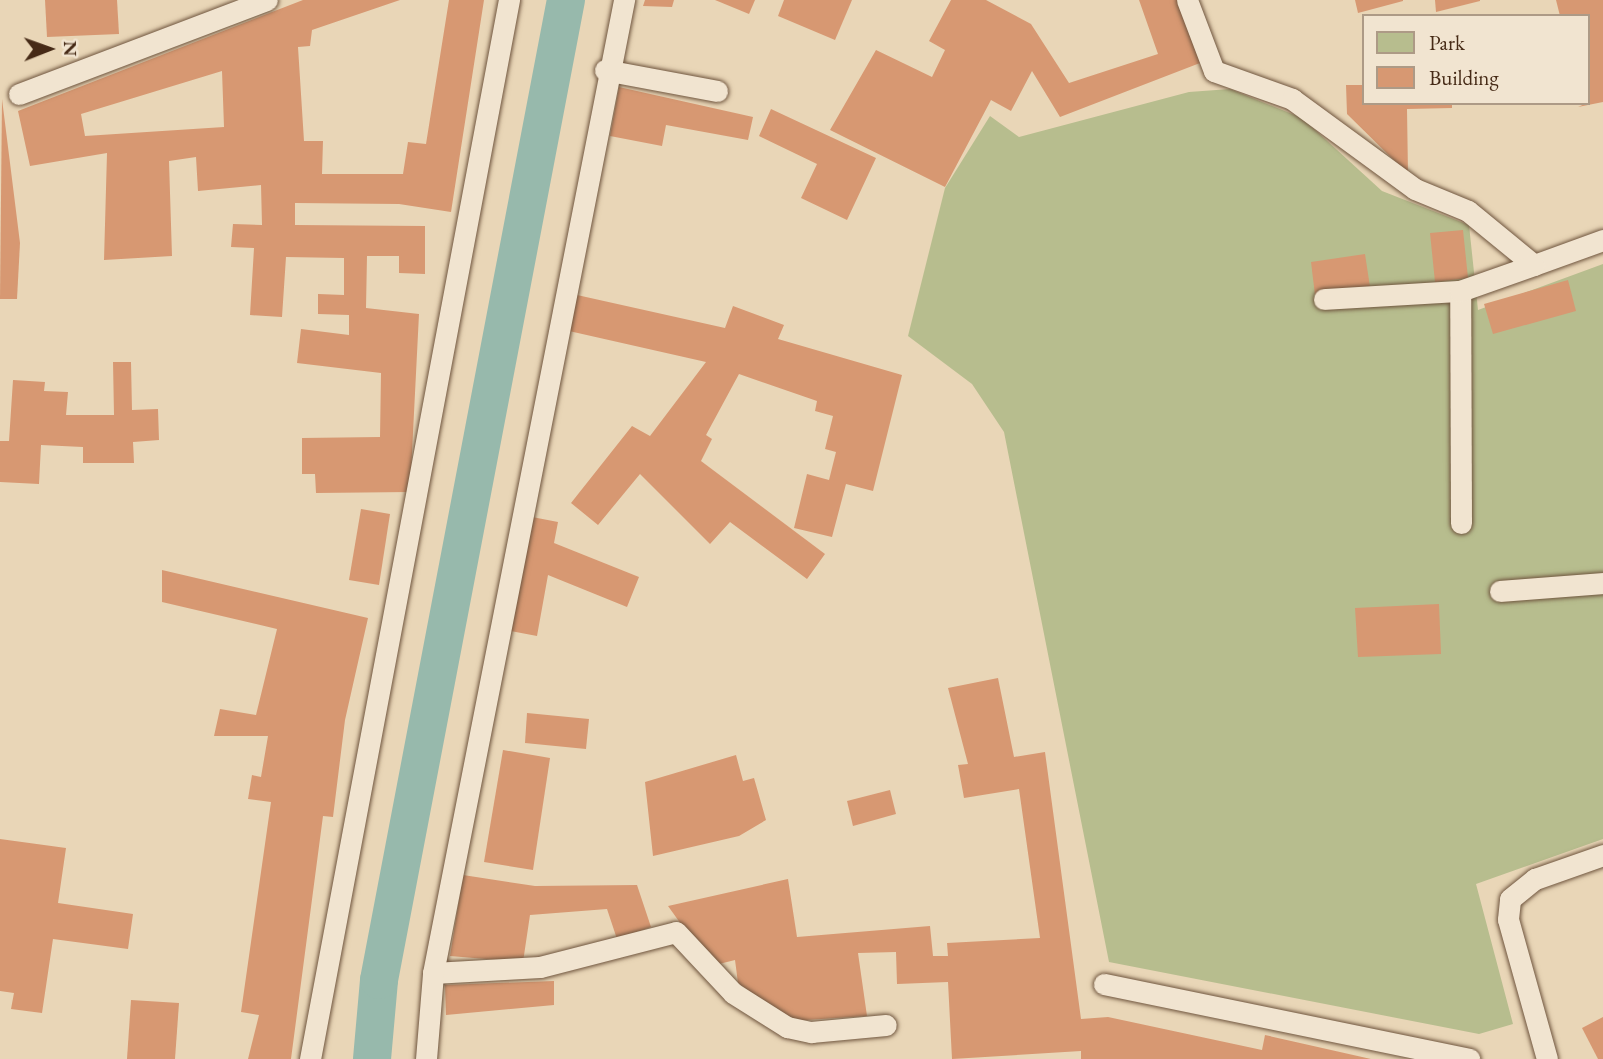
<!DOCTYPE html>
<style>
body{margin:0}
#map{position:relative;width:1603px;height:1059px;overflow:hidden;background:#e9d6b7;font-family:"EB Garamond",serif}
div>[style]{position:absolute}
.green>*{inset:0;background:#b7bd8e}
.canal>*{height:38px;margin:-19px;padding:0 19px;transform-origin:19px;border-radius:19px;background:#97b9ac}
.building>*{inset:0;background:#d79872}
.roads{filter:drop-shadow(0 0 2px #6f553e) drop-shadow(0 0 2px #6f553e)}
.lane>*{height:21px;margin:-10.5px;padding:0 10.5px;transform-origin:10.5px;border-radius:10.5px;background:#f1e4d0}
span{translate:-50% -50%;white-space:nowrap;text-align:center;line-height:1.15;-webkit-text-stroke:7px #f1e4d0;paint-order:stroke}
.legend{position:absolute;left:1362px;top:14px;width:228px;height:91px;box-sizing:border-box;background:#f1e4d0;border:2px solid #ad9a86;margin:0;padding:9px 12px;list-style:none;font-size:21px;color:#462a16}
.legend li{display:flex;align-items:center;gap:14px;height:35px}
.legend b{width:35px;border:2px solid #ad9a86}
.north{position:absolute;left:14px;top:14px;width:70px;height:70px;-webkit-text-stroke:5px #f1e4d0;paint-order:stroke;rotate:89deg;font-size:19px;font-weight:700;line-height:28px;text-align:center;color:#462a16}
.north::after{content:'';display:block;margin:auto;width:24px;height:32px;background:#462a16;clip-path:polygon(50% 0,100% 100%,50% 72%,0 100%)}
</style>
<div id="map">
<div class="green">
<i style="clip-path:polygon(1230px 89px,1302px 118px,1382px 191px,1469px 225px,1478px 310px,1603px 264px,1603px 839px,1476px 884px,1513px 1024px,1479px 1034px,1109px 962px,1004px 432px,972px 384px,908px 336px,945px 188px,990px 116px,1019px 137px,1189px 92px)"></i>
</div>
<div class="canal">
<i style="left:372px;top:1059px;width:79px;rotate:-84.9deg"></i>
<i style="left:379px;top:980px;width:998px;rotate:-79.2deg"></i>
</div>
<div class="building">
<i style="clip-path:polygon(45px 0,117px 0,119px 34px,47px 37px)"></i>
<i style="clip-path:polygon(evenodd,303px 0,400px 0,312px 30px,310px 46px,298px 47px,304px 141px,323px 141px,322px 174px,403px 174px,408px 142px,426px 144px,449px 0,484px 0,451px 212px,399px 204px,295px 203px,295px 225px,425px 226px,425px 274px,399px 273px,399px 256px,367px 256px,366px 308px,419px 314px,410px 492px,316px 493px,315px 474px,302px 474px,302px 438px,380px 437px,381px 373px,297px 363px,301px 329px,349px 335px,349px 315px,318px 314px,318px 294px,344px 295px,344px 258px,286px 257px,282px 317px,250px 315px,254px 248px,231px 247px,233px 224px,262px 225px,261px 185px,198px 191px,196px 157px,169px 161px,172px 256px,104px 260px,107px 153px,30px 166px,18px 111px,303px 0,222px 71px,224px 127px,85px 136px,81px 114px,222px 71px)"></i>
<i style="clip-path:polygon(645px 0,674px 0,672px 7px,643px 6px)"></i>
<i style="clip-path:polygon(715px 0,755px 0,749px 14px)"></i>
<i style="clip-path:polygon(784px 0,852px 0,835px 40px,778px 16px)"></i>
<i style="clip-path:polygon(951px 0,986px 0,1031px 24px,1069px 83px,1158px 54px,1139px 0,1179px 0,1200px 63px,1060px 117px,1032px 71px,1011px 111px,991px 100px,945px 187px,830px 130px,876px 50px,932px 77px,945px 50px,929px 41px)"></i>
<i style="clip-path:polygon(1355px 0,1403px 0,1403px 1px,1358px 13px)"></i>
<i style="clip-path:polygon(1435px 0,1480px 0,1480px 1px,1436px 12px)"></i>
<i style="clip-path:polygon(1556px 0,1603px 0,1603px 102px,1578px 107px,1587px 103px,1587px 16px,1560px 16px)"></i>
<i style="clip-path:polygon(1346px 85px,1363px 85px,1363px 103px,1452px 103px,1452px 108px,1407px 109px,1408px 174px,1347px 114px)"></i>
<i style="clip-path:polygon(619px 87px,753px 117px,748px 140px,666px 125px,662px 146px,610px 136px)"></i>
<i style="clip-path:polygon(2px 99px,20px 243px,17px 299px,0 299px)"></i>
<i style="clip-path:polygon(771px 109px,876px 158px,847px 220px,801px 198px,817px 164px,759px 136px)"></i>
<i style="clip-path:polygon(1463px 230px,1468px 278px,1435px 282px,1430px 233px)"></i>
<i style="clip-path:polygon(1365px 254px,1370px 287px,1315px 295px,1311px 262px)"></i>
<i style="clip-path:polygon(1568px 280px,1576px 311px,1493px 334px,1484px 304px)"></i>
<i style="clip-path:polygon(577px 295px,725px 328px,733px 306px,784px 325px,778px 339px,902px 375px,873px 491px,846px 484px,832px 537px,794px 528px,807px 474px,829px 480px,836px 452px,825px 449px,833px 416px,815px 411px,817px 401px,739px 374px,706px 435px,712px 439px,701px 461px,825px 554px,807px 579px,730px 522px,710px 544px,640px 474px,598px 525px,571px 503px,632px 426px,650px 436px,706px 362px,569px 331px)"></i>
<i style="clip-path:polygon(113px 362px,131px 362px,132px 410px,158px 409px,159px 440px,133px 442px,134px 463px,83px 463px,83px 447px,41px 445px,39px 484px,0 482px,0 441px,9px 441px,13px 380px,45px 382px,44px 391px,68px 392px,66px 415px,114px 415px)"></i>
<i style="clip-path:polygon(361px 509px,390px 514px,379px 585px,349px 580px)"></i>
<i style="clip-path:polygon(527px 516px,558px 522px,554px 543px,639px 577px,627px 607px,548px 575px,537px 636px,506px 630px)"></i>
<i style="clip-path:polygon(162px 570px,368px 618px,345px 720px,333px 817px,323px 816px,291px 1059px,248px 1059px,259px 1015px,241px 1012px,271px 802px,248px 799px,252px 775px,261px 777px,268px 736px,214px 736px,220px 709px,256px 715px,277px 629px,162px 602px)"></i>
<i style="clip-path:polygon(1439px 604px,1441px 654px,1358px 657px,1355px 608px)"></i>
<i style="clip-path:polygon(998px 678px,1014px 757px,1045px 752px,1081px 1019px,1108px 1017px,1262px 1050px,1265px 1035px,1371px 1059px,1081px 1059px,1081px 1051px,952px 1059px,948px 982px,897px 984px,896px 952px,858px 953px,867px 1016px,791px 1021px,738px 983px,735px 960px,711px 966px,668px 906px,788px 879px,797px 937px,930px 926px,933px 956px,948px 956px,947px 943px,1040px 938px,1019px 789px,964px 798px,958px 765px,968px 764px,948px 688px)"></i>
<i style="clip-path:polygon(527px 713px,589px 719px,586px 749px,525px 743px)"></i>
<i style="clip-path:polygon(503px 750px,550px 758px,533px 870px,484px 862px)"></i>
<i style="clip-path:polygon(736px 755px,743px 781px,754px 778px,766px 820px,739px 836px,653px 856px,645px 782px)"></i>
<i style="clip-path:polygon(890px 790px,896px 814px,853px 826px,847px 801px)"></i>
<i style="clip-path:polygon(0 839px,66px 848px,58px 903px,133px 914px,128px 949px,53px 939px,42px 1013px,11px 1009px,14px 993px,0 991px)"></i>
<i style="clip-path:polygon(463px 875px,535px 886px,637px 885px,651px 927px,617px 939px,607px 909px,530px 915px,523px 962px,450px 956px)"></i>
<i style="clip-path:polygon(554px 981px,554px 1005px,446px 1015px,445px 985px)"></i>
<i style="clip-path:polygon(131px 1000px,179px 1003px,175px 1059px,127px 1059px)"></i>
<i style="clip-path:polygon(1603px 1017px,1603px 1059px,1598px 1059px,1582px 1028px)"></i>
</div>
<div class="roads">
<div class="lane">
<i style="left:1187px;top:0;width:76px;rotate:69.2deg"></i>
<i style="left:1214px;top:71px;width:83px;rotate:19.7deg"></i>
<i style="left:1292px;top:99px;width:152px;rotate:36.2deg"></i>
<i style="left:1415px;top:189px;width:57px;rotate:22.5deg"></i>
<i style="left:1468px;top:211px;width:85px;rotate:39.3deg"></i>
<i style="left:1534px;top:265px;width:73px;rotate:-19.9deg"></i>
<i style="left:605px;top:70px;width:114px;rotate:10.6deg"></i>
<i style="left:19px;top:94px;width:265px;rotate:-20.8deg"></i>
<i style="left:1324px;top:299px;width:136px;rotate:-3.4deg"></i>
<i style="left:1461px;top:523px;width:232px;rotate:-90.2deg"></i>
<i style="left:1460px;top:291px;width:78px;rotate:-19.4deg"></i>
<i style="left:1500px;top:591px;width:103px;rotate:-4.4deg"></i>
<i style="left:433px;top:973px;width:107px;rotate:-3.2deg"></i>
<i style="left:540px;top:967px;width:140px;rotate:-14.4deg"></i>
<i style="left:676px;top:932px;width:83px;rotate:46.9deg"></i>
<i style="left:733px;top:993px;width:64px;rotate:32.2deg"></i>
<i style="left:787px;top:1027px;width:25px;rotate:12deg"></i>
<i style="left:811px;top:1032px;width:75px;rotate:-5.3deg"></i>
<i style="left:1104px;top:984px;width:373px;rotate:11.6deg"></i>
<i style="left:310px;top:1059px;width:1078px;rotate:-79.36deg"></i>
<i style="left:426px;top:1059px;width:86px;rotate:-85.3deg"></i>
<i style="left:433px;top:973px;width:992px;rotate:-78.89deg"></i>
<i style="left:1547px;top:1059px;width:145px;rotate:-105.6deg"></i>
<i style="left:1508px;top:919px;width:20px;rotate:-84deg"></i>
<i style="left:1510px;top:899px;width:32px;rotate:-39deg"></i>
<i style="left:1535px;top:879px;width:72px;rotate:-19.4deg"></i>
</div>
</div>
<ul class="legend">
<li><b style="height:19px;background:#b7bd8e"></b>Park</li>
<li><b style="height:19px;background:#d79872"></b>Building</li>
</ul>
<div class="north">N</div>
</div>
